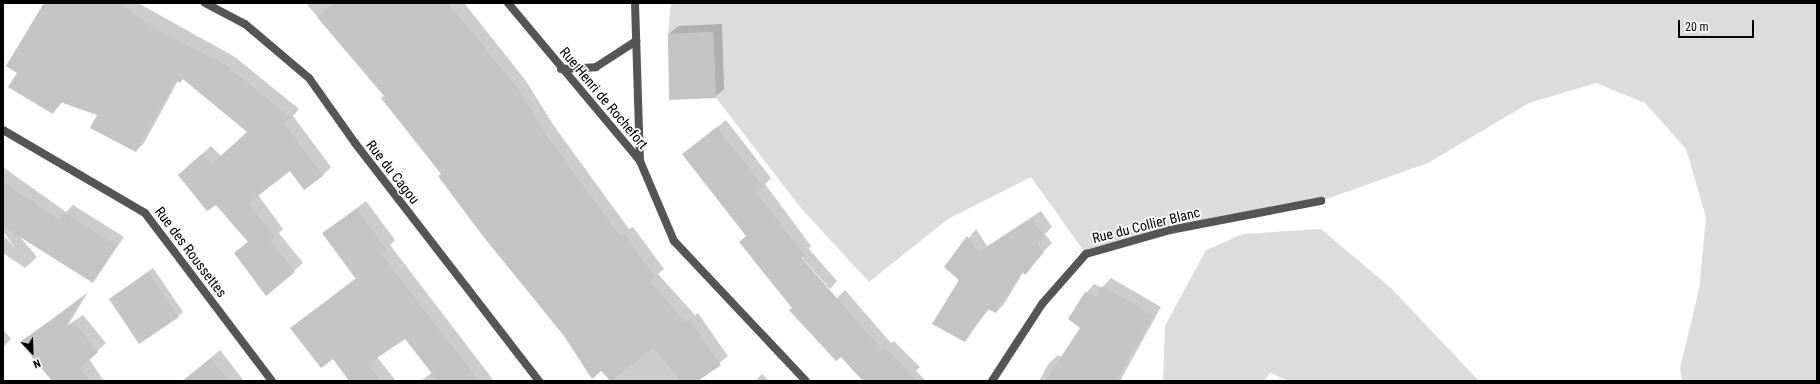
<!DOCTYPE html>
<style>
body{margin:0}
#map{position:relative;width:1820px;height:384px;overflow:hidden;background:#fff;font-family:"Roboto Condensed",sans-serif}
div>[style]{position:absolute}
.green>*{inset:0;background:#dcdcdc}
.shadow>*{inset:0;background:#0003}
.building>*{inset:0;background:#c4c4c4}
.street>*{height:8px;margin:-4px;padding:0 4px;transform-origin:4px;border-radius:4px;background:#555}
span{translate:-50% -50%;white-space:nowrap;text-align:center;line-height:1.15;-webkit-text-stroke:3.5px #fff;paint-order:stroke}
.street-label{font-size:14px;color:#000}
.frame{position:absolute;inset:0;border:4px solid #000;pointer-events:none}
.north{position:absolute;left:12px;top:332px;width:40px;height:40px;-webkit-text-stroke:3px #fff;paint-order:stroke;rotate:157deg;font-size:11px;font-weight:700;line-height:16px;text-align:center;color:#000}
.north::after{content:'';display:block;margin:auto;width:14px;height:18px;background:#000;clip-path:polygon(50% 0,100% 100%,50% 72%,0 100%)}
.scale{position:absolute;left:1678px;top:20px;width:76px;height:18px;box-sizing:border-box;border:2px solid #000;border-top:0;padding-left:5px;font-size:12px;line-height:14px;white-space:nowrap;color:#000;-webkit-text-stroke:3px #fff;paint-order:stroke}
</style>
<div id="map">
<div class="green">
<i style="clip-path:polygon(671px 3px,1817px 3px,1817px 381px,1682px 381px,1680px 368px,1699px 290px,1706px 217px,1686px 149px,1645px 103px,1596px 83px,1529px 103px,1428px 163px,1321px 201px,1170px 230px,1086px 254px,1031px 177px,948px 219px,869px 282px,801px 208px,716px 98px,713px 32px,668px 34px)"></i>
<i style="clip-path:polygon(1321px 229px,1391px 288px,1479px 381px,1289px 381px,1270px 373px,1264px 381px,1163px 381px,1165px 326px,1206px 250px,1243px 234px)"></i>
</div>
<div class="shadow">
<i style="clip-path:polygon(57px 3px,138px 3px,235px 57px,299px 109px,293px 116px,331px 167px,322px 176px,290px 170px,258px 195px,283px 229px,279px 233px,303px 263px,294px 271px,236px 254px,249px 241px,187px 167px,211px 146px,221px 156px,248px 132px,183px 79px,178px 81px,144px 143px,136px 151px,98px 115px,63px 101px,53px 113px)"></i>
<i style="clip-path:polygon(306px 3px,464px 3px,526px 81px,554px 126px,629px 229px,633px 227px,664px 269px,658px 274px,695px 315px,698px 313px,728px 356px,696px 381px,610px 381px,385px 96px)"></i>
<i style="clip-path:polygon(722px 24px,724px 89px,715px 97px,669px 34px,678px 26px)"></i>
<i style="clip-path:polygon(726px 120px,771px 178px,765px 184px,811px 246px,809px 249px,837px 281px,830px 289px,798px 253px,747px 236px,683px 155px)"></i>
<i style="clip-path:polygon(3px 167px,66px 212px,73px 205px,124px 237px,93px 282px,20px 237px,37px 257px,25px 268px,3px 253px,3px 235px,15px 247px,3px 232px)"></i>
<i style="clip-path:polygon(366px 201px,395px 240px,390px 245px,494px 381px,421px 381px,433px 372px,405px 338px,377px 357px,396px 381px,350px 381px,333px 358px,291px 328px,356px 278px,323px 233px)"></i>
<i style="clip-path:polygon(1041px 211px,1052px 227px,1045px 234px,1052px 243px,1024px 271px,1004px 304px,996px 312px,989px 309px,965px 340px,960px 279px,945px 267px,976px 229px,987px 246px)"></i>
<i style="clip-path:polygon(153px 268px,183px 312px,178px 316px,110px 299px)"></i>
<i style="clip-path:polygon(1111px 278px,1161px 307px,1120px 381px,1039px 381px,1049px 363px,1058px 355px,1062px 357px,1082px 328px,1086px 293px,1094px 284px,1102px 288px)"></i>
<i style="clip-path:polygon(845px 290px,891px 343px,894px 341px,920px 367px,916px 371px,926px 381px,865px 381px,841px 355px,807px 328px)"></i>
<i style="clip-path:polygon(88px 292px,68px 325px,83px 315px,106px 343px,89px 359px,104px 381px,53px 381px,22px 342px)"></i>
<i style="clip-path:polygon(3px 329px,11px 339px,3px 347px)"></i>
<i style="clip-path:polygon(220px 350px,244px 381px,194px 381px,190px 376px)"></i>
<i style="clip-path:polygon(762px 374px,769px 381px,755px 381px)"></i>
</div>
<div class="building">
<i style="clip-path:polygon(44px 3px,118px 3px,154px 28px,227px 66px,291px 118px,284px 123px,323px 176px,304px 190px,290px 171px,249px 203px,275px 238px,270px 240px,295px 272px,266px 296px,234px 253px,248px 242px,216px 205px,207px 211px,178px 175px,202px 154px,212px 164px,247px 132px,183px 79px,180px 83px,176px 80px,136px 152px,90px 128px,97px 115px,60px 102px,53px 114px,8px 87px,17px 73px,6px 66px)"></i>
<i style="clip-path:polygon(335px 3px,448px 3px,518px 89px,546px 135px,621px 237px,624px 234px,656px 278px,650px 282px,686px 323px,689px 320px,721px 365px,698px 381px,680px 381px,654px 347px,611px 381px,601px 371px,592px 379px,564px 336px,482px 235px,438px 176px,441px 174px,381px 98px,384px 96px,317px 17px)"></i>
<i style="clip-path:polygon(713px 32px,716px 98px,669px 100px,668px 34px)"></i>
<i style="clip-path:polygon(717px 127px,763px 187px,756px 192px,804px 255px,801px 257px,882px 350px,885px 348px,917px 381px,863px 381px,841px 357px,836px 361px,789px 310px,792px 308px,739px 242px,746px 236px,682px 154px)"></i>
<i style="clip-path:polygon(3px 182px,59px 220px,64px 213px,117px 246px,93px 283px,3px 226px)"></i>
<i style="clip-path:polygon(357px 209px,387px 250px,381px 254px,479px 381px,438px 381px,405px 339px,368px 364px,381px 381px,349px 381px,333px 359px,321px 368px,290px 328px,356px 279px,322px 233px)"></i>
<i style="clip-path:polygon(1032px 219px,1044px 236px,1037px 243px,1044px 252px,1025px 275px,1022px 271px,996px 313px,987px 309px,965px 342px,932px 324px,959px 280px,944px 267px,967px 236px,979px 253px)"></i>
<i style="clip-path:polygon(148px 272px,179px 317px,139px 344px,109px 299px)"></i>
<i style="clip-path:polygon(1102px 286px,1154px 316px,1116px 381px,1045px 381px,1080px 328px,1068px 319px,1085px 292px,1097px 297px)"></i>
<i style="clip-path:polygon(82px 298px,63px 330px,74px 322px,98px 352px,80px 368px,90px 381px,52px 381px,20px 342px)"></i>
<i style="clip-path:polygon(211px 358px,229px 381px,182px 381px)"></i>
</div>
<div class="street">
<i style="left:205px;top:3px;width:45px;rotate:27.7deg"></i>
<i style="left:245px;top:24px;width:84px;rotate:40.2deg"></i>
<i style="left:309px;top:78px;width:80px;rotate:54.7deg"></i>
<i style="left:355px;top:143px;width:301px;rotate:52.3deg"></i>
<i style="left:508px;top:3px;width:206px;rotate:50.1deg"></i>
<i style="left:640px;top:161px;width:87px;rotate:67deg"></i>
<i style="left:674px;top:241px;width:192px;rotate:46.7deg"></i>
<i style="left:635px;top:3px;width:158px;rotate:88.2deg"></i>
<i style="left:561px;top:69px;width:35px;rotate:-3deg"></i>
<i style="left:596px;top:67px;width:48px;rotate:-33deg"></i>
<i style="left:3px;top:130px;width:164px;rotate:30.3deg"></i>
<i style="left:145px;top:213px;width:211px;rotate:52.9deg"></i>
<i style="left:992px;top:381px;width:92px;rotate:-57deg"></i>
<i style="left:1042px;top:304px;width:67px;rotate:-48.7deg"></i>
<i style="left:1086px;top:254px;width:87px;rotate:-15.9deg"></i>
<i style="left:1170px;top:230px;width:154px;rotate:-10.9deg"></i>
</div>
<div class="street-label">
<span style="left:604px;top:98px;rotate:50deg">Rue Henri de Rochefort</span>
<span style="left:393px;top:172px;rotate:52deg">Rue du Cagou</span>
<span style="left:1146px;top:225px;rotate:-14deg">Rue du Collier Blanc</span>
<span style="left:191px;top:252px;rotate:53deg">Rue des Roussettes</span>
</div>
<div class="frame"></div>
<div class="north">N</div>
<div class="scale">20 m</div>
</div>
